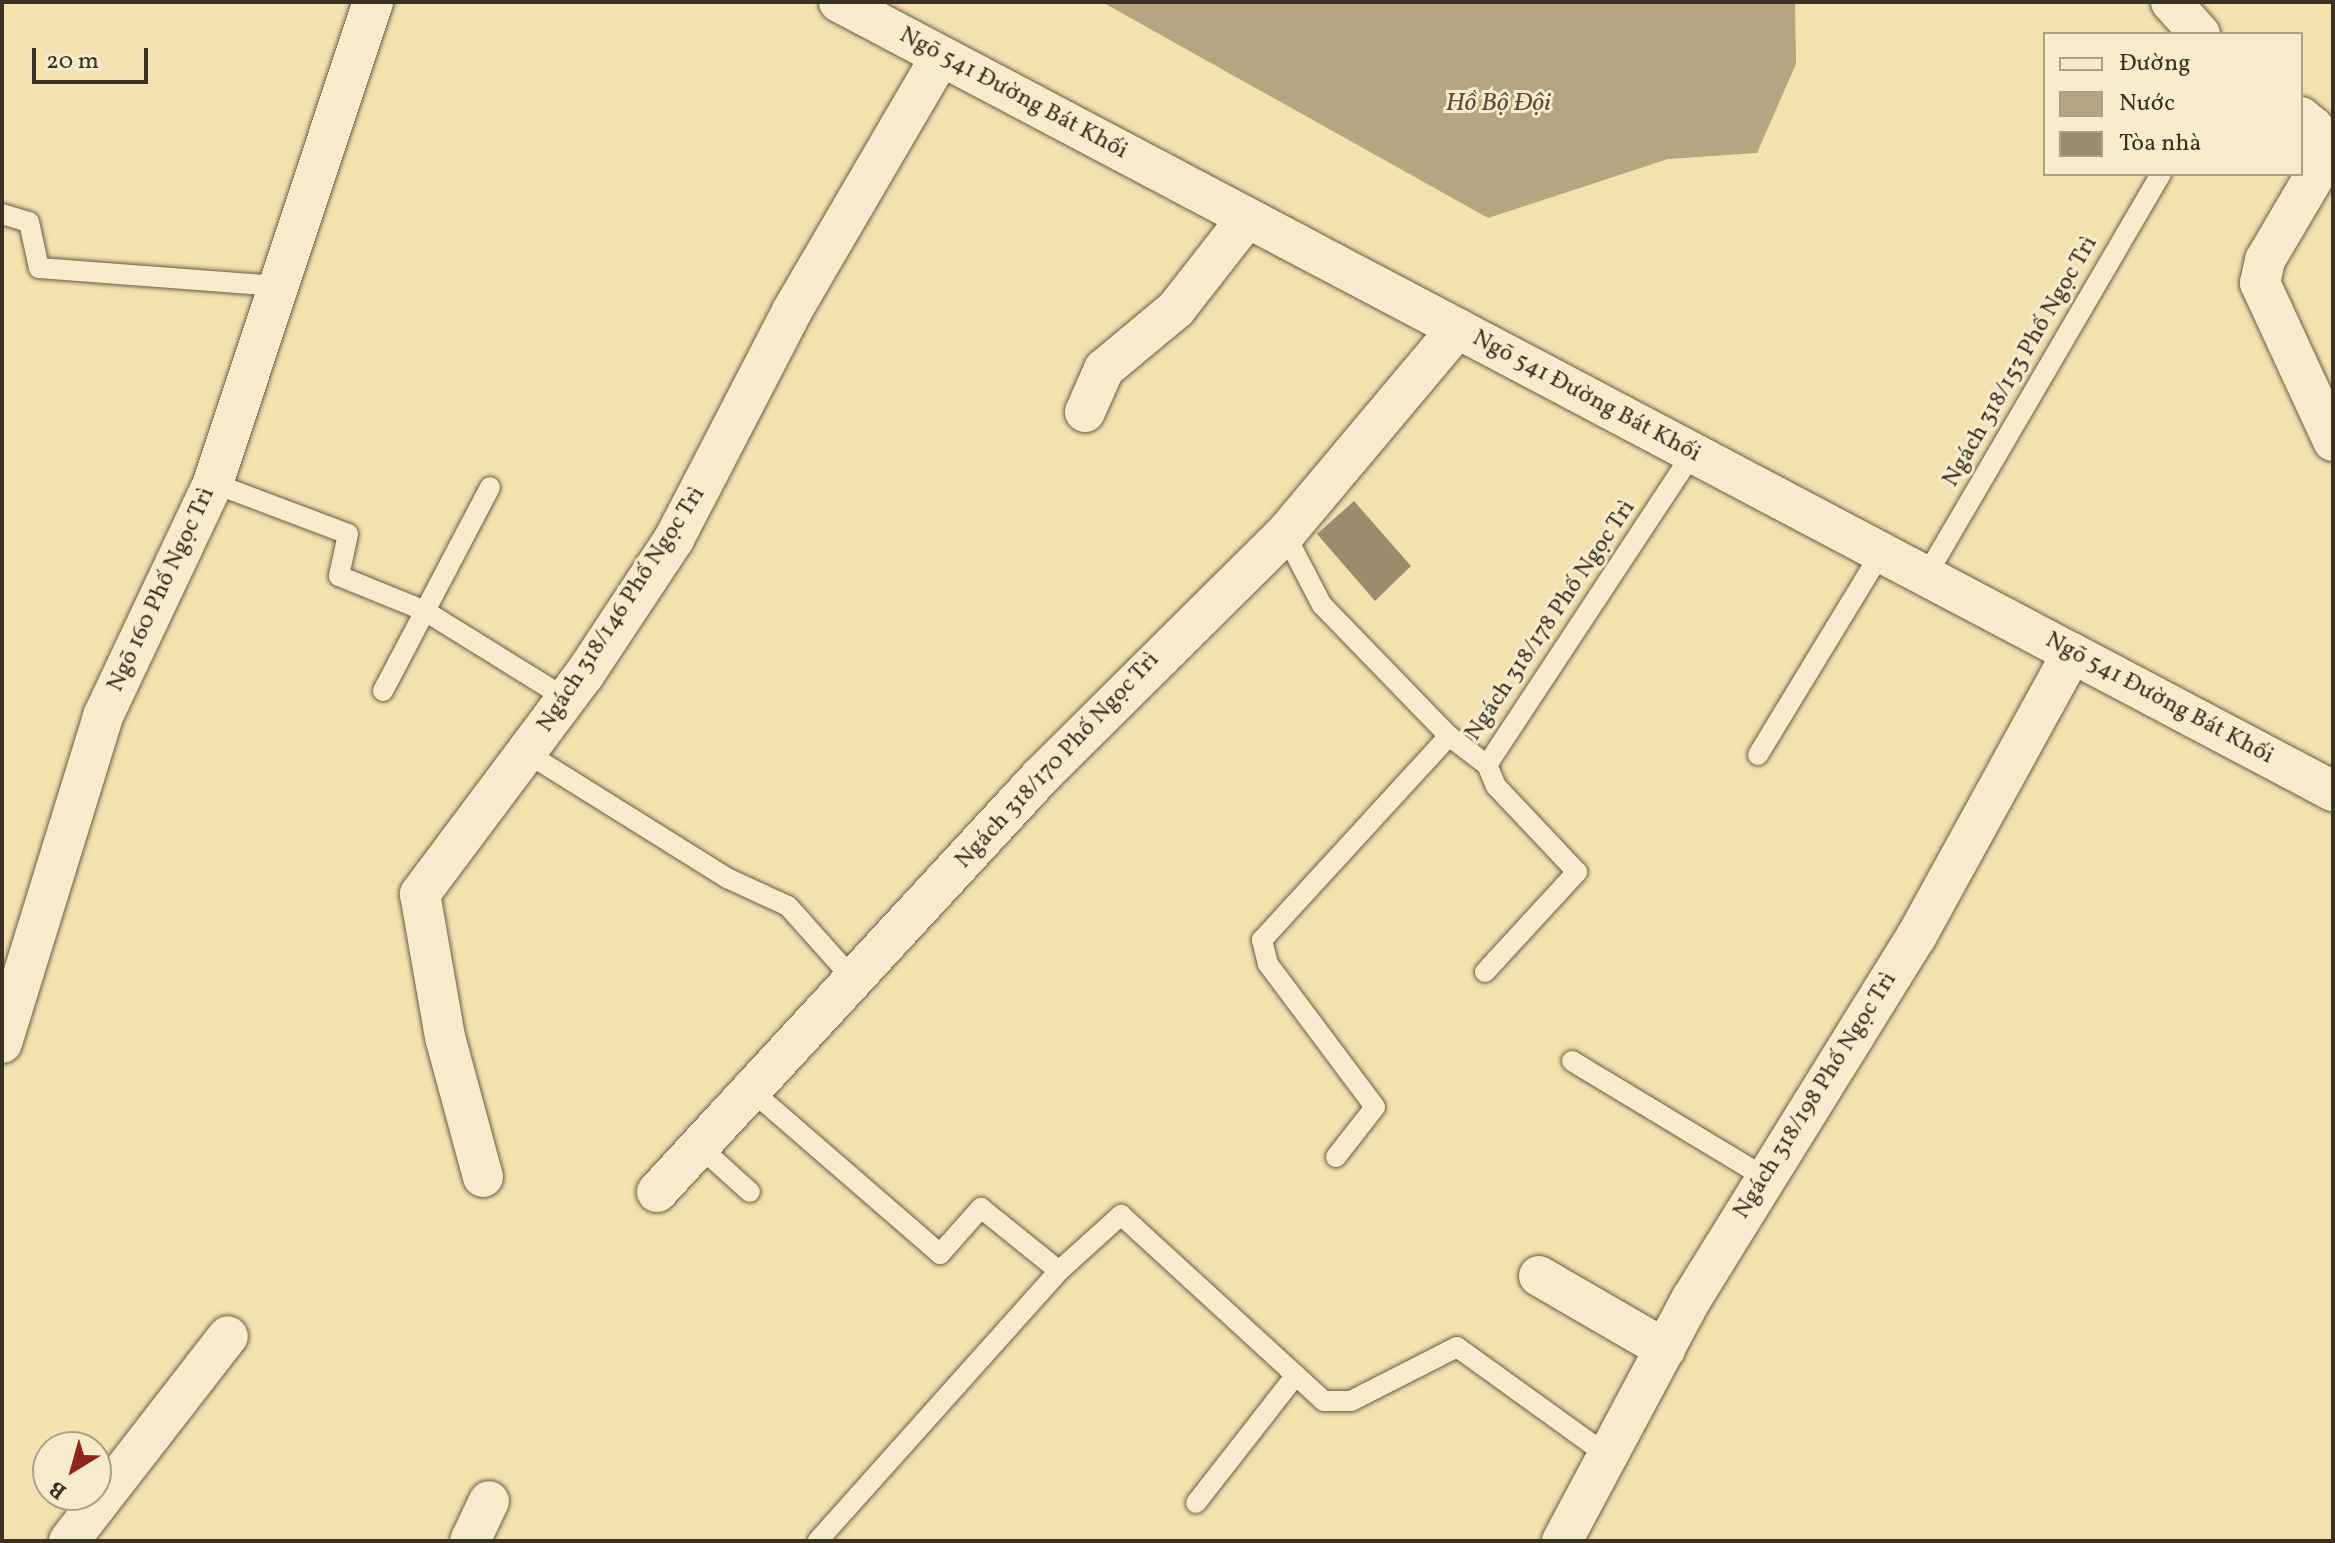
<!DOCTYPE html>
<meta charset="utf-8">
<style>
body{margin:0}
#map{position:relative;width:2335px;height:1543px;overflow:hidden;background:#f1e2af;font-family:Vollkorn,serif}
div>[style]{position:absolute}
.water>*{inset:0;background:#b3a680}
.building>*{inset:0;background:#998d6d}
.roads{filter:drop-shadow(0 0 2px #685d48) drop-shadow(0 0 2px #685d48)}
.lane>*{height:20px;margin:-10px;padding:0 10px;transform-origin:10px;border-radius:10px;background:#f6eccb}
.street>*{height:40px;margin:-20px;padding:0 20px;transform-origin:20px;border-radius:20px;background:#f6eccb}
span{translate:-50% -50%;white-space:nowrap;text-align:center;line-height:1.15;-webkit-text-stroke:6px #f6eccb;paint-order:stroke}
.street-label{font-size:24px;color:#3a3125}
.water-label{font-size:26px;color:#584e3c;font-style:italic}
.frame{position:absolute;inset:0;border:4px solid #3a3125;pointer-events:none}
.legend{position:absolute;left:2043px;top:32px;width:260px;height:144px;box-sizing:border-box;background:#f6eccb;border:2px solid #aba189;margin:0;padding:10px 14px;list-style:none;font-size:24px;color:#3a3125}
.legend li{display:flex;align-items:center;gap:16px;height:40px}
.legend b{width:40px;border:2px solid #aba189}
.north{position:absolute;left:32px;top:1431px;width:80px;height:80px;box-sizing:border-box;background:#f6eccb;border:2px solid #aba189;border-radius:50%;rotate:217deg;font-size:22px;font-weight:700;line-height:32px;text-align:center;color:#3a3125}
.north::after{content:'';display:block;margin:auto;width:28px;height:36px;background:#8f2418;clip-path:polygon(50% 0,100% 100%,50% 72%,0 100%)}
.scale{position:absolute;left:32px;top:48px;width:116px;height:36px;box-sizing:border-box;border:4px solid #3a3125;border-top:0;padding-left:10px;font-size:24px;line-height:28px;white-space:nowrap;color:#3a3125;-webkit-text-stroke:6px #f6eccb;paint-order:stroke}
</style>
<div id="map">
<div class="water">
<i style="clip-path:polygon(1102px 2px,1795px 2px,1796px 64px,1757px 153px,1668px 159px,1488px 218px)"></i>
</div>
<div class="building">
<i style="clip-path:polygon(1354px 501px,1411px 566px,1375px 601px,1317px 534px)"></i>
</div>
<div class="roads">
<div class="lane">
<i style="left:2px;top:214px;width:28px;rotate:17deg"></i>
<i style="left:29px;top:222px;width:47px;rotate:77.7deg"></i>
<i style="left:39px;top:268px;width:239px;rotate:4.3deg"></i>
<i style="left:213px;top:483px;width:144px;rotate:20.7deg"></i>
<i style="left:348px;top:534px;width:43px;rotate:102.1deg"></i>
<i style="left:339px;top:576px;width:93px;rotate:22.1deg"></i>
<i style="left:425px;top:611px;width:167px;rotate:31.8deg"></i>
<i style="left:1285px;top:534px;width:80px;rotate:62.5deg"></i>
<i style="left:1322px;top:605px;width:182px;rotate:45.9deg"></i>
<i style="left:1926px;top:576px;width:466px;rotate:-59.7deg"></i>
<i style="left:383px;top:691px;width:230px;rotate:-62.3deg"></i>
<i style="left:527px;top:753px;width:236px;rotate:32deg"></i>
<i style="left:727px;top:878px;width:67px;rotate:24.7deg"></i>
<i style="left:788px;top:906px;width:101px;rotate:48.2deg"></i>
<i style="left:1758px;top:755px;width:237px;rotate:-58.7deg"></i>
<i style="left:1485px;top:972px;width:136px;rotate:-47.4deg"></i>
<i style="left:1577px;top:872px;width:118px;rotate:-133.3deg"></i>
<i style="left:1496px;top:786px;width:23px;rotate:-113deg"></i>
<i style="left:1572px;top:1061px;width:223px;rotate:31.1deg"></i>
<i style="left:752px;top:1091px;width:249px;rotate:40.9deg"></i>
<i style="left:940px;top:1254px;width:62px;rotate:-48.3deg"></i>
<i style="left:981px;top:1208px;width:100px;rotate:38.9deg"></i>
<i style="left:1059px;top:1271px;width:362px;rotate:131.8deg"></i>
<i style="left:700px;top:1147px;width:67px;rotate:42deg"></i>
<i style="left:1336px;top:1157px;width:63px;rotate:-52deg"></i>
<i style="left:1375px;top:1107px;width:179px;rotate:-126.8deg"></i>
<i style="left:1268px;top:964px;width:25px;rotate:-104deg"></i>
<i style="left:1262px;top:940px;width:277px;rotate:-47.5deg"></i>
<i style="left:1449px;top:736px;width:48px;rotate:37.3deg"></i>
<i style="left:1487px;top:765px;width:374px;rotate:-56.6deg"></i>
<i style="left:1059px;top:1271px;width:84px;rotate:-42.1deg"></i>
<i style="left:1121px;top:1215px;width:275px;rotate:42.5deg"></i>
<i style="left:1324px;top:1401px;width:27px"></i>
<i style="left:1351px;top:1401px;width:119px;rotate:-27deg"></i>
<i style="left:1457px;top:1347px;width:185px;rotate:35.8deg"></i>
<i style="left:1196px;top:1503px;width:162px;rotate:-52deg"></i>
</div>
<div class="street">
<i style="left:839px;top:2px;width:1690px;rotate:27.84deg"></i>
<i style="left:2171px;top:2px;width:43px;rotate:47.8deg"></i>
<i style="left:2301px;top:117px;width:16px;rotate:40deg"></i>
<i style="left:2313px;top:127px;width:35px;rotate:72deg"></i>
<i style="left:2324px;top:160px;width:116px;rotate:120.5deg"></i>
<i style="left:2265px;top:260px;width:24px;rotate:102deg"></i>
<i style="left:2260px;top:283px;width:174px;rotate:65.2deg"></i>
<i style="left:1085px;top:412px;width:47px;rotate:-66.2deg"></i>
<i style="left:1104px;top:369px;width:94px;rotate:-39.8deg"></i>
<i style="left:1176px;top:309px;width:115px;rotate:-52deg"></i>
<i style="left:2px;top:1043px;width:342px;rotate:-72.8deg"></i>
<i style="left:103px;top:716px;width:258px;rotate:-64.7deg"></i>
<i style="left:213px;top:483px;width:507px;rotate:-71.6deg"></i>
<i style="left:483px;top:1177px;width:145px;rotate:-105.2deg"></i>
<i style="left:445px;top:1037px;width:145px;rotate:-99.9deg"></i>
<i style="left:420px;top:894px;width:274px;rotate:-53.2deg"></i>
<i style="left:584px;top:675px;width:163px;rotate:-56.5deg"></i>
<i style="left:674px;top:539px;width:257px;rotate:-62.6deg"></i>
<i style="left:792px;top:311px;width:295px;rotate:-59.7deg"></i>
<i style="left:657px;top:1192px;width:566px;rotate:-47.29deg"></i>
<i style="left:1041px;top:776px;width:344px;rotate:-44.8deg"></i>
<i style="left:1285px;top:534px;width:268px;rotate:-50deg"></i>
<i style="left:1539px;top:1276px;width:146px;rotate:30.1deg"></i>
<i style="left:69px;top:1541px;width:259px;rotate:-52.2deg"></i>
<i style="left:470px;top:1541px;width:44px;rotate:-64.6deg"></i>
<i style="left:1562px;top:1541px;width:276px;rotate:-61.9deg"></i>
<i style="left:1692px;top:1298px;width:425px;rotate:-58.2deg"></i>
<i style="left:1916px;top:937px;width:324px;rotate:-61.2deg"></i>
</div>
</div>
<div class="street-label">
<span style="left:1013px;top:94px;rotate:28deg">Ngõ 541 Đường Bát Khối</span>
<span style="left:2021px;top:362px;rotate:-60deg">Ngách 318/153 Phố Ngọc Trì</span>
<span style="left:1586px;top:397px;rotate:28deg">Ngõ 541 Đường Bát Khối</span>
<span style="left:162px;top:590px;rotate:-65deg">Ngõ 160 Phố Ngọc Trì</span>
<span style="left:622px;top:610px;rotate:-57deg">Ngách 318/146 Phố Ngọc Trì</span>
<span style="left:1551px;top:621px;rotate:-56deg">Ngách 318/178 Phố Ngọc Trì</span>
<span style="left:2159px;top:699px;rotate:28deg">Ngõ 541 Đường Bát Khối</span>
<span style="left:1058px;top:761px;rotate:-47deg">Ngách 318/170 Phố Ngọc Trì</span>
<span style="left:1816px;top:1096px;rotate:-58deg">Ngách 318/198 Phố Ngọc Trì</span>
</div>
<div class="water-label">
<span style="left:1498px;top:104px">Hồ Bộ Đội</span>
</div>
<div class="frame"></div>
<ul class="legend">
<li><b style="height:10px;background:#f6eccb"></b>Đường</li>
<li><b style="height:22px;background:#b3a680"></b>Nước</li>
<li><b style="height:22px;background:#998d6d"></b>Tòa nhà</li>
</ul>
<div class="north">B</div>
<div class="scale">20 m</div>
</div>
